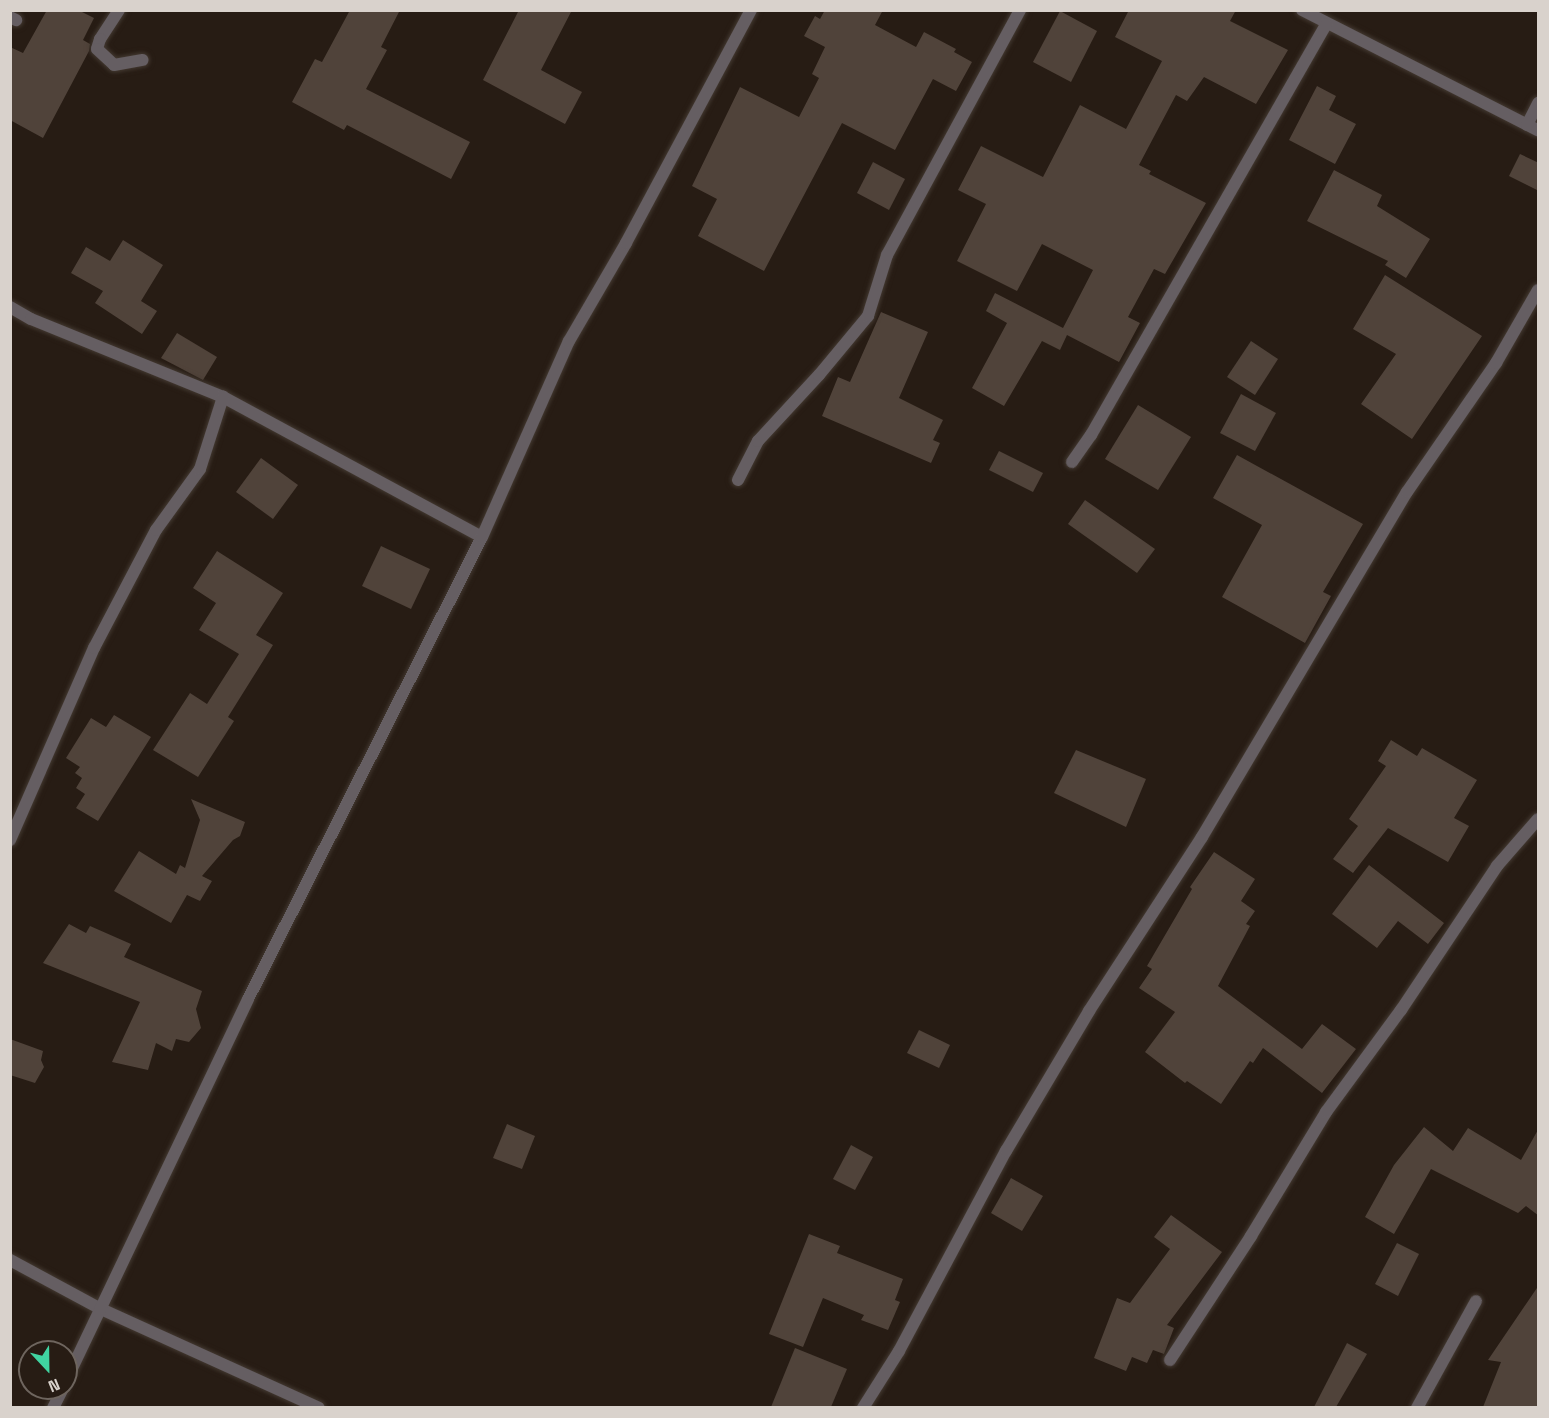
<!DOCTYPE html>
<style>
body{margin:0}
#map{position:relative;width:1549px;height:1418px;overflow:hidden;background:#271c14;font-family:"Space Grotesk",sans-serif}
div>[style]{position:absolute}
.building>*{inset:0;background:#50433a}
.roads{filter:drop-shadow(0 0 2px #433931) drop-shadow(0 0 2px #433931)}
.street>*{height:12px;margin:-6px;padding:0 6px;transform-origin:6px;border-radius:6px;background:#655e62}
span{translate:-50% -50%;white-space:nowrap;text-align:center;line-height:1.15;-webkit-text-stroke:5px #271c14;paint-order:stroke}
.frame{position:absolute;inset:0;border:12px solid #d9d2cc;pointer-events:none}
.north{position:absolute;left:18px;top:1340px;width:60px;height:60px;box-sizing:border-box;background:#271c14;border:2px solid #6e655e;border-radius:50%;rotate:158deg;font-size:16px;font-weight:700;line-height:24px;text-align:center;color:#d9d2cc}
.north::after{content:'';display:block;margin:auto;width:21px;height:27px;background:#40d4a1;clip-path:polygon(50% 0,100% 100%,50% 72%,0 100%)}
</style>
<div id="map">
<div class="building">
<i style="clip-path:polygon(47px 10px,78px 10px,94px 18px,83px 40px,90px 44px,89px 51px,43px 138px,10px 120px,10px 47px,23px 53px)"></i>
<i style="clip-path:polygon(350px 10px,400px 10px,381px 47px,387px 50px,366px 89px,470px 142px,451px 179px,347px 125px,344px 130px,292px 102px,315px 59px,322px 62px)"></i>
<i style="clip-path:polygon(519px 10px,572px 10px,541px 70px,582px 92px,565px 124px,483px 80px)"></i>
<i style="clip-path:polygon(825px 10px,883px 10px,875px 25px,916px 47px,924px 32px,956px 49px,954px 52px,972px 62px,956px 91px,933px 79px,895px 150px,842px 123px,764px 271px,698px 236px,717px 199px,692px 186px,740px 87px,799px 117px,819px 78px,812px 74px,825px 47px,804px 36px,815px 16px,820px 19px)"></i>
<i style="clip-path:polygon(1129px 10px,1236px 10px,1230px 21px,1288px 50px,1256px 104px,1204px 77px,1187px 101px,1176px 95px,1139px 165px,1151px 171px,1149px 174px,1206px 203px,1165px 274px,1154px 269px,1128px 317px,1140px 323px,1119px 362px,1067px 335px,1060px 350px,1042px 341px,1004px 406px,972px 388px,1007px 323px,986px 311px,995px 293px,1063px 328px,1093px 270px,1042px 244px,1017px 291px,957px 261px,986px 204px,958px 190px,981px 146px,1043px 177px,1080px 105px,1126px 129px,1162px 61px,1115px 37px)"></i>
<i style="clip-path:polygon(1060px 11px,1097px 31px,1071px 82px,1033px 62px)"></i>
<i style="clip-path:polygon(1317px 86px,1336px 96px,1329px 110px,1356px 124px,1335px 164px,1289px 140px)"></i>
<i style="clip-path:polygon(1520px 154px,1539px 163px,1539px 191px,1509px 176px)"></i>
<i style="clip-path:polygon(873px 162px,905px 179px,889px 210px,857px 193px)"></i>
<i style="clip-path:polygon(1334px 170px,1382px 195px,1377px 206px,1430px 239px,1406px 278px,1385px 265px,1388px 261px,1307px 221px)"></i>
<i style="clip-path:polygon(123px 240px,163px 265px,141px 301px,157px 311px,142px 334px,95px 303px,103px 291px,71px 273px,86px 247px,110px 261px)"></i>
<i style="clip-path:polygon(1385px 275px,1482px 336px,1412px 439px,1361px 404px,1396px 354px,1353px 329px)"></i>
<i style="clip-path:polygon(881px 312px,928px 332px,899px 398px,943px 420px,933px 440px,940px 443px,931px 463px,822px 416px,838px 377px,850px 382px)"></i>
<i style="clip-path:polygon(177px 333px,217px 357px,203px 380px,161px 358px)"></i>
<i style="clip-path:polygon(1251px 341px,1278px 359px,1255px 395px,1227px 377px)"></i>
<i style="clip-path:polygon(1241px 394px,1276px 413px,1255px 451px,1220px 433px)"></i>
<i style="clip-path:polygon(1138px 405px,1191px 437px,1158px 490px,1105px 459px)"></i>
<i style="clip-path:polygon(999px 451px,1043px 473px,1033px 492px,989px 470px)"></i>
<i style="clip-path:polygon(1237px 455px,1363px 524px,1323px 592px,1331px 596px,1305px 643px,1222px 597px,1262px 525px,1213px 498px)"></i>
<i style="clip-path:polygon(261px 458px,298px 485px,273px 519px,236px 492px)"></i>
<i style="clip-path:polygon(1085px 500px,1155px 549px,1137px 573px,1068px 524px)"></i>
<i style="clip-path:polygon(381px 546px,430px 569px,411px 609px,362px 586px)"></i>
<i style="clip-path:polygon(217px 551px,283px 593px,256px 635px,273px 645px,228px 717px,234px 721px,198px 777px,153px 750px,190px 693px,207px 704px,239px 654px,199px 630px,216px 603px,193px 588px)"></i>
<i style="clip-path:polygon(114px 715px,151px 737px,98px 821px,76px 808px,85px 794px,76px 788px,82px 778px,75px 773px,80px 767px,66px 758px,91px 718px,106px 727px)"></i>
<i style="clip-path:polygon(1391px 740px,1417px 756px,1422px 748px,1477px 780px,1454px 818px,1469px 826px,1448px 862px,1388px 828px,1353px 873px,1333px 859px,1358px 826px,1349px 819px,1386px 766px,1378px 761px)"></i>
<i style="clip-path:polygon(1076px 750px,1146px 779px,1126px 827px,1054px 793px)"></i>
<i style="clip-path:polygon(191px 799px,245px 822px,240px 836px,233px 840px,202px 876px,212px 881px,200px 901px,187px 895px,171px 923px,114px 891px,139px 851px,176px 874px,180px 865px,185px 868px,200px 820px)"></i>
<i style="clip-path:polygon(1214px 852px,1255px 879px,1241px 901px,1255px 911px,1246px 924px,1250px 926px,1218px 986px,1302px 1049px,1322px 1024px,1356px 1049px,1322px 1093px,1263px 1048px,1253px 1063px,1250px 1061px,1221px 1104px,1187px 1081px,1185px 1083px,1145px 1052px,1175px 1012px,1139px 988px,1152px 969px,1147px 966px,1192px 889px,1190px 887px)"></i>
<i style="clip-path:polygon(1369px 865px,1444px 923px,1428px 944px,1398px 921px,1377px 948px,1332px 914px)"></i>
<i style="clip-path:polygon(69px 924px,86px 933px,90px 926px,131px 944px,124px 957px,202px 991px,196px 1009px,201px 1028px,189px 1042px,176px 1039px,172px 1051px,156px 1043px,148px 1070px,112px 1062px,140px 1002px,43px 963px)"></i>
<i style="clip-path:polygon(919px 1030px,950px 1045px,939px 1068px,907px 1053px)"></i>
<i style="clip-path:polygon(10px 1039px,43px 1051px,41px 1060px,44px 1067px,35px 1083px,10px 1075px)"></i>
<i style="clip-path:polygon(507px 1124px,535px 1136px,522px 1169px,493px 1158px)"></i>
<i style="clip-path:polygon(1424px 1127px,1453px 1151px,1468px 1128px,1521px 1160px,1539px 1128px,1539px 1216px,1526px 1206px,1518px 1213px,1431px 1169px,1394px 1234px,1365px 1217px,1394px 1165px)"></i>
<i style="clip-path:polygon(851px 1145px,873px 1157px,855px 1190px,833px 1179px)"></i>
<i style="clip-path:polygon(1011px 1178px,1043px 1196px,1022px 1231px,991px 1213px)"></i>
<i style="clip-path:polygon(1171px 1215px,1222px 1252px,1167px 1325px,1174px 1328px,1164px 1354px,1153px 1350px,1147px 1363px,1132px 1357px,1126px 1371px,1094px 1358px,1117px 1298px,1130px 1303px,1170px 1249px,1154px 1237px)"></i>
<i style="clip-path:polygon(809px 1234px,840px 1246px,837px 1253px,903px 1279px,895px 1300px,900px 1302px,888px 1330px,861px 1320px,864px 1315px,823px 1298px,803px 1347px,769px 1334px)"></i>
<i style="clip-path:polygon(1397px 1243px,1419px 1254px,1398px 1296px,1375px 1284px)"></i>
<i style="clip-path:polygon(1539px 1285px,1539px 1407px,1483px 1407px,1501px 1362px,1488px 1360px)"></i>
<i style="clip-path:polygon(1347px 1343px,1367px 1354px,1336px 1407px,1314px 1407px)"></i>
<i style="clip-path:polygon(795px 1348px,847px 1369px,831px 1407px,771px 1407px)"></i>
</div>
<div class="roads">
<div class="street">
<i style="left:119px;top:10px;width:35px;rotate:123deg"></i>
<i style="left:100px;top:39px;width:10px;rotate:107deg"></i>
<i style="left:97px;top:49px;width:23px;rotate:43deg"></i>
<i style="left:114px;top:65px;width:29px;rotate:-10deg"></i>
<i style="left:1302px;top:10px;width:265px;rotate:27deg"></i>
<i style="left:10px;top:17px;width:7px;rotate:27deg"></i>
<i style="left:1527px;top:125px;width:25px;rotate:-63deg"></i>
<i style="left:10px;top:307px;width:24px;rotate:30deg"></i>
<i style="left:31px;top:319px;width:207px;rotate:22.1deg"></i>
<i style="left:223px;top:397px;width:294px;rotate:28.4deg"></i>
<i style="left:1072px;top:462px;width:33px;rotate:-55deg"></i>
<i style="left:1091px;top:435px;width:473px;rotate:-60.2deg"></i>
<i style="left:738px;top:480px;width:44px;rotate:-62.9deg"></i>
<i style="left:758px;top:441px;width:90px;rotate:-47.3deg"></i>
<i style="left:819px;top:375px;width:77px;rotate:-50.3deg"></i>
<i style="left:868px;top:316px;width:64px;rotate:-72.7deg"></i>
<i style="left:887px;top:255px;width:279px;rotate:-61.5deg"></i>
<i style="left:10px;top:840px;width:210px;rotate:-66.4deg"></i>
<i style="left:94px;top:648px;width:133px;rotate:-62.3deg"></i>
<i style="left:156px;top:530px;width:75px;rotate:-54.2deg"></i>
<i style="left:200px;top:469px;width:76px;rotate:-72.3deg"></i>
<i style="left:10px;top:1260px;width:103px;rotate:28.3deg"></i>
<i style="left:101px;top:1309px;width:239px;rotate:24.4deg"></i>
<i style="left:1170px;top:1360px;width:148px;rotate:-56.8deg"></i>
<i style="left:1251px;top:1236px;width:145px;rotate:-58.8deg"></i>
<i style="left:1326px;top:1112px;width:127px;rotate:-53.7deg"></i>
<i style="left:1401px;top:1010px;width:173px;rotate:-56.3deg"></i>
<i style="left:1497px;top:866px;width:62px;rotate:-48.9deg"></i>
<i style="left:66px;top:1381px;width:423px;rotate:-64.5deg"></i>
<i style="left:248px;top:999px;width:518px;rotate:-63.14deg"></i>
<i style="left:482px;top:537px;width:214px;rotate:-66.1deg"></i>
<i style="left:569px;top:341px;width:113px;rotate:-59.8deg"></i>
<i style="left:626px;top:243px;width:264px;rotate:-61.8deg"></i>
<i style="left:53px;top:1408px;width:22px;rotate:-63deg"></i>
<i style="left:863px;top:1408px;width:67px;rotate:-57.7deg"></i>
<i style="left:899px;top:1351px;width:227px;rotate:-61.9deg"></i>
<i style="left:1006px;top:1151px;width:163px;rotate:-59.3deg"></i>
<i style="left:1089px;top:1011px;width:207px;rotate:-57deg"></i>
<i style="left:1202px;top:837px;width:401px;rotate:-59.3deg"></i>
<i style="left:1407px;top:492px;width:157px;rotate:-55.4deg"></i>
<i style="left:1496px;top:363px;width:84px;rotate:-60.1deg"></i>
<i style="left:1417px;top:1408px;width:122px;rotate:-61.1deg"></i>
</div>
</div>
<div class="frame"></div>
<div class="north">N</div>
</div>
